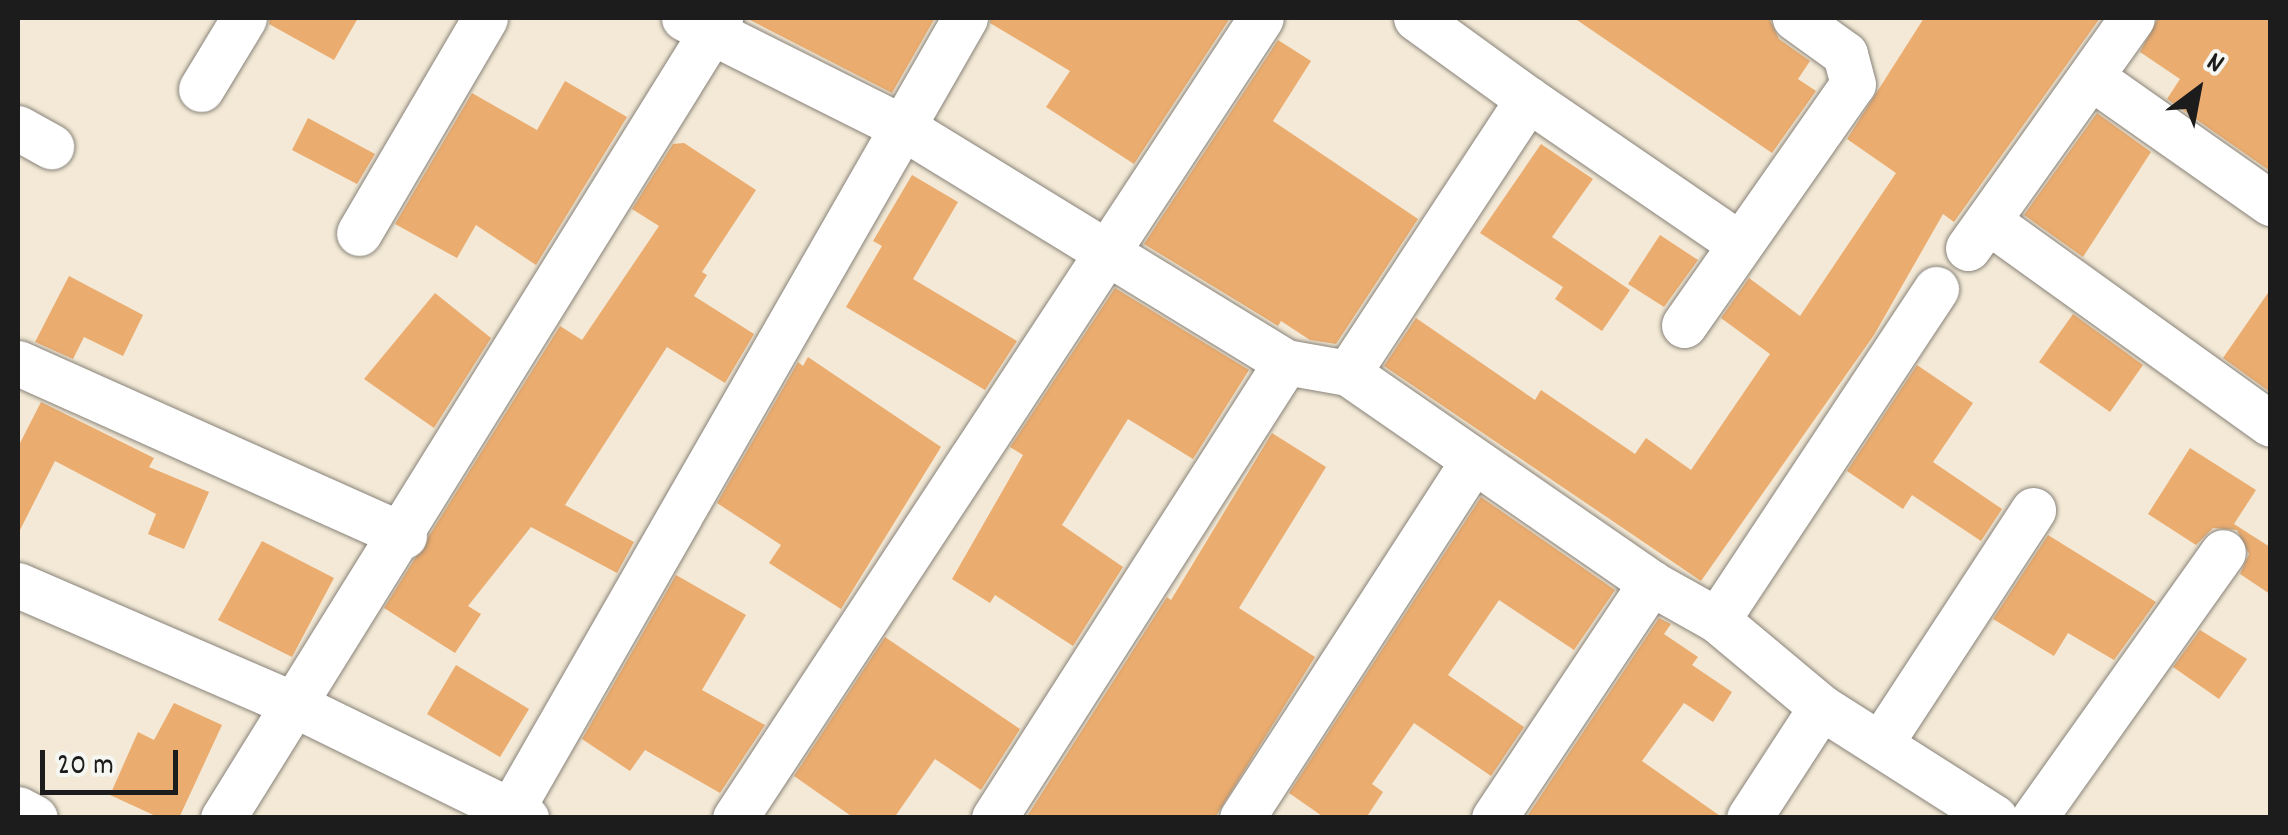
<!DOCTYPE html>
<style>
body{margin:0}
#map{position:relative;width:2288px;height:835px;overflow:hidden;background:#f3e9d6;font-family:Dekko,sans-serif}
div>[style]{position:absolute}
.building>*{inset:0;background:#ebac6f}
.roads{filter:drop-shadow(0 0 2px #888279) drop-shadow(0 0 2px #888279)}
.street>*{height:45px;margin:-22.5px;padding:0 22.5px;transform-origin:22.5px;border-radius:22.5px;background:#fff}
span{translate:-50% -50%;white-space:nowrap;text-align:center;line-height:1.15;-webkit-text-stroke:9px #f6f6f2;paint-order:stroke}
.frame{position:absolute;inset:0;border:20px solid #1c1c1c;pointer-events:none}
.north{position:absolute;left:2148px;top:40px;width:100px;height:100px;-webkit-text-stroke:8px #f6f6f2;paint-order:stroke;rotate:32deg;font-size:28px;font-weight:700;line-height:40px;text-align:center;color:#1c1c1c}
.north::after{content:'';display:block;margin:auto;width:35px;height:45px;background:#1c1c1c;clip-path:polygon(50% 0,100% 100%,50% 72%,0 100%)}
.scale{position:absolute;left:40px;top:750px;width:138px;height:45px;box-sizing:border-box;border:5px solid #1c1c1c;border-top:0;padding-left:12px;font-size:30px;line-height:35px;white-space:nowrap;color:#1c1c1c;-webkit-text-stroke:8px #f6f6f2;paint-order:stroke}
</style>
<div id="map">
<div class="building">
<i style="clip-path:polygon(270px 18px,358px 18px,334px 60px,269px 24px)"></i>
<i style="clip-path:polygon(746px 18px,935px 18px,892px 93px)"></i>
<i style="clip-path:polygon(991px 18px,1230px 18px,1134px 164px,1046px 107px,1070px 71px,990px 23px)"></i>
<i style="clip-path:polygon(1574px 18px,1769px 18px,1779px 39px,1810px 61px,1798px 79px,1816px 91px,1772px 153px)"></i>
<i style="clip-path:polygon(1924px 18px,2100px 18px,1954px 222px,1943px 214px,1874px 335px,1701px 581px,1384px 366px,1416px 318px,1535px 400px,1541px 390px,1635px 454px,1646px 438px,1691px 470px,1770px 354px,1721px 318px,1749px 278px,1800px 316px,1896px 173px,1847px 139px)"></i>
<i style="clip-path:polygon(2158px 18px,2270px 18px,2270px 171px,2167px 99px,2180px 79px,2140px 52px)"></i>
<i style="clip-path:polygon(1278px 40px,1311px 61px,1273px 121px,1418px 219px,1336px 344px,1310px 340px,1281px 321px,1278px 326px,1144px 244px)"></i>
<i style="clip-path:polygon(565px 81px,627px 117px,536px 265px,476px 225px,457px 258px,395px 224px,472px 93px,537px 130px)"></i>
<i style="clip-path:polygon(2097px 113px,2151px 152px,2083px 257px,2024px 215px)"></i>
<i style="clip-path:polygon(308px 118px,375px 154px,357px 184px,292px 150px)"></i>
<i style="clip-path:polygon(684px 143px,756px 190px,702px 272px,707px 275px,694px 296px,754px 334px,725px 383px,667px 347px,565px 505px,634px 542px,617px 573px,531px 527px,468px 606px,481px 614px,455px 653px,384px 608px,560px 326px,582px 340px,659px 226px,632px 209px,673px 144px)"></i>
<i style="clip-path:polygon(1541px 144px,1593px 179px,1552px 237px,1630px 290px,1602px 331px,1555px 299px,1563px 287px,1480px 233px)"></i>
<i style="clip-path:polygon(912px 175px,958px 202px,913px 279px,1017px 341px,985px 390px,846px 307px,882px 246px,873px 241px)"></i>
<i style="clip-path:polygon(1660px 235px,1698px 260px,1664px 307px,1628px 284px)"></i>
<i style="clip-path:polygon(69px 276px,143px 315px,123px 356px,84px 337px,73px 359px,35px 342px)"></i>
<i style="clip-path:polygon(1115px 288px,1249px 370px,1193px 459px,1128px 419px,1062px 525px,1123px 567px,1073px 646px,995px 595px,990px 603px,952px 579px,1023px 455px,1010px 447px)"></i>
<i style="clip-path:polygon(2270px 290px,2270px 392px,2223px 358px)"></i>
<i style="clip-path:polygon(435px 293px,491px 338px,434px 428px,364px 379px)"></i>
<i style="clip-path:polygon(2073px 314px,2143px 365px,2110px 412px,2039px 362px)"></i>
<i style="clip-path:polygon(808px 357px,941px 447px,841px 609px,769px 563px,781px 545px,717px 503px,798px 362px,803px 366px)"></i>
<i style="clip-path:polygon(1917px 365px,1973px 403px,1933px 462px,2002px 509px,1981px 541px,1912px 495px,1903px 509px,1847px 471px)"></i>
<i style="clip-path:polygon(41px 402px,154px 458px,149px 467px,209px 492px,184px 549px,148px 534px,156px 514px,55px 461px,18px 534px,18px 447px)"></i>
<i style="clip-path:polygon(1272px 433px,1326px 467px,1239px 608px,1315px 657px,1216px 816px,1026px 818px,1167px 597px,1171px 600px)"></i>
<i style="clip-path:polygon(2190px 448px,2256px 490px,2234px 524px,2270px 547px,2270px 594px,2240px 574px,2249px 554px,2237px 530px,2213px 528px,2196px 545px,2148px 514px)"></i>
<i style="clip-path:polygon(1481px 497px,1615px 590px,1574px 650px,1499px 600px,1448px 675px,1524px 727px,1491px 776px,1414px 723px,1372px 784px,1383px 792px,1366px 818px,1325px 818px,1289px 793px)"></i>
<i style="clip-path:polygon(2048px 535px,2156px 602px,2114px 660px,2068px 633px,2054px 656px,1993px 619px)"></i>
<i style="clip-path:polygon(262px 541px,334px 578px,292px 657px,218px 620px)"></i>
<i style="clip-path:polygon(676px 575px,746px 615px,702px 690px,765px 725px,720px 793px,645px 750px,630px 771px,582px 739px)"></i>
<i style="clip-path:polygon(1659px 618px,1671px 624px,1664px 634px,1698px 657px,1692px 665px,1732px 692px,1713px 722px,1684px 703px,1642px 761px,1723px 818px,1526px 818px)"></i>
<i style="clip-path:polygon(2200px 630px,2247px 659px,2219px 699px,2173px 667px)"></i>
<i style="clip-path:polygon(885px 637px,1020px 729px,981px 790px,935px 759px,894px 818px,854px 818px,794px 776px)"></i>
<i style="clip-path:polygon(456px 665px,529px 709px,500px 757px,427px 714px)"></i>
<i style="clip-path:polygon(174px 703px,222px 725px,179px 818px,160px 818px,110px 795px,138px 732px,154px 740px)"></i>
</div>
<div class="roads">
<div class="street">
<i style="left:684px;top:18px;width:246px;rotate:26.6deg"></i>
<i style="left:904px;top:128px;width:448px;rotate:31.5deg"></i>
<i style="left:1286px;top:362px;width:63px;rotate:10.1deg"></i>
<i style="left:1348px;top:373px;width:369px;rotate:34.7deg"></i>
<i style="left:1651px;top:583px;width:76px;rotate:29.3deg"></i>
<i style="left:1717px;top:620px;width:136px;rotate:39.9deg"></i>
<i style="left:1821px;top:707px;width:206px;rotate:32.5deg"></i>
<i style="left:1416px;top:18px;width:138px;rotate:35.9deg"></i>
<i style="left:2091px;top:77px;width:219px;rotate:35.1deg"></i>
<i style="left:201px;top:89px;width:83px;rotate:-58.8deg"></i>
<i style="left:18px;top:128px;width:38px;rotate:29deg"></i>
<i style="left:1988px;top:221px;width:347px;rotate:35.7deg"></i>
<i style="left:359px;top:233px;width:249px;rotate:-59.6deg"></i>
<i style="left:1968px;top:248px;width:282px;rotate:-54.5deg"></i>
<i style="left:1684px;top:325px;width:294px;rotate:-55deg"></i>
<i style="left:1853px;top:84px;width:31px;rotate:-105deg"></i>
<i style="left:1845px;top:54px;width:62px;rotate:-144.2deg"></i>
<i style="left:18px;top:363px;width:423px;rotate:24.1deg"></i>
<i style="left:1348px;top:373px;width:328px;rotate:-56.7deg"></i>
<i style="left:1528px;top:99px;width:257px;rotate:34.4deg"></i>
<i style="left:18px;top:585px;width:297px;rotate:23.4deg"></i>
<i style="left:291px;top:703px;width:262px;rotate:26.1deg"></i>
<i style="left:1717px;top:620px;width:397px;rotate:-56.5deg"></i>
<i style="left:1882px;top:741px;width:276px;rotate:-56.8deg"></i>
<i style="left:18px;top:809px;width:19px;rotate:28deg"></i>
<i style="left:511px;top:810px;width:913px;rotate:-60.18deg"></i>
<i style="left:223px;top:818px;width:942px;rotate:-58.15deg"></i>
<i style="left:735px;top:818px;width:957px;rotate:-56.68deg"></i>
<i style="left:994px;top:818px;width:541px;rotate:-57.37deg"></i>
<i style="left:1242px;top:818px;width:423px;rotate:-57.1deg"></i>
<i style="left:1494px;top:818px;width:283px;rotate:-56.3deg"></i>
<i style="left:1749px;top:818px;width:132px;rotate:-57deg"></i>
<i style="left:2034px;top:818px;width:326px;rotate:-54.6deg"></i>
</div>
</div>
<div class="frame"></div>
<div class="north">N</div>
<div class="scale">20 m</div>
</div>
